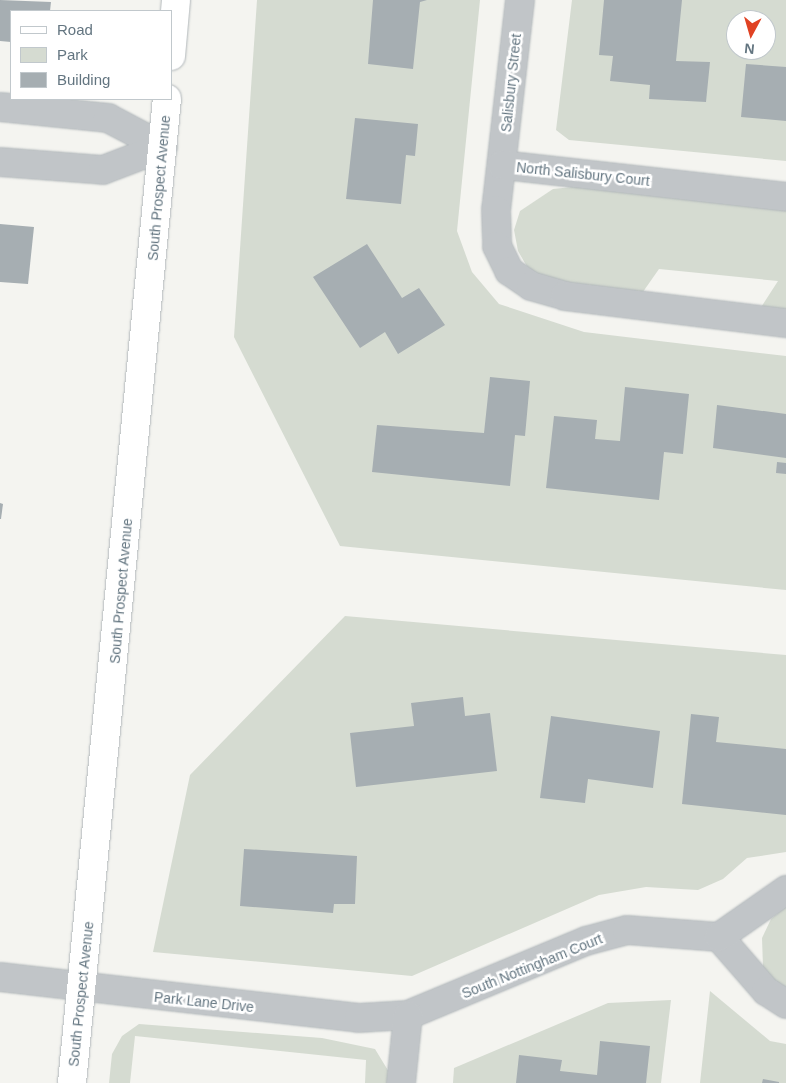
<!DOCTYPE html>
<style>
body{margin:0}
#map{position:relative;width:786px;height:1083px;overflow:hidden;background:#f4f4f0;font-family:Helvetica,sans-serif}
div>[style]{position:absolute}
.green>*{inset:0;background:#d5dbd1}
.building>*{inset:0;background:#a6aeb2}
.roads{filter:drop-shadow(0 0 1px #b1b7ba) drop-shadow(0 0 1px #b1b7ba)}
.minor>*{height:28px;margin:-14px;padding:0 14px;transform-origin:14px;border-radius:14px;background:#c1c5c8}
.secondary>*{height:28px;margin:-14px;padding:0 14px;transform-origin:14px;border-radius:14px;background:#fff}
span{translate:-50% -50%;white-space:nowrap;text-align:center;line-height:1.15;-webkit-text-stroke:5px #fff;paint-order:stroke}
.street-label{font-size:14px;color:#637580}
.legend{position:absolute;left:10px;top:10px;width:162px;height:90px;box-sizing:border-box;background:#fff;border:1px solid #c1c8cc;margin:0;padding:6px 9px;list-style:none;font-size:15px;color:#637580}
.legend li{display:flex;align-items:center;gap:10px;height:25px}
.legend b{width:25px;border:1px solid #c1c8cc}
.north{position:absolute;left:726px;top:10px;width:50px;height:50px;box-sizing:border-box;background:#fff;border:1px solid #c1c8cc;border-radius:50%;rotate:186deg;font-size:14px;font-weight:700;line-height:20px;text-align:center;color:#637580}
.north::after{content:'';display:block;margin:auto;width:18px;height:22px;background:#e04223;clip-path:polygon(50% 0,100% 100%,50% 72%,0 100%)}
</style>
<div id="map">
<div class="green">
<i style="clip-path:polygon(257px 0,480px 0,457px 231px,472px 272px,499px 304px,584px 332px,786px 356px,786px 590px,340px 546px,234px 337px)"></i>
<i style="clip-path:polygon(evenodd,572px 0,786px 0,786px 161px,569px 140px,556px 130px,572px 0,736px 20px,766px 20px,766px 50px,736px 50px,736px 20px)"></i>
<i style="clip-path:polygon(582px 186px,786px 209px,786px 315px,758px 312px,778px 281px,659px 269px,638px 299px,570px 291px,529px 270px,518px 251px,514px 230px,520px 211px,553px 189px)"></i>
<i style="clip-path:polygon(345px 616px,786px 655px,786px 852px,747px 858px,723px 879px,698px 890px,646px 887px,599px 895px,412px 976px,153px 952px,190px 775px)"></i>
<i style="clip-path:polygon(786px 906px,786px 995px,763px 967px,762px 938px,771px 919px)"></i>
<i style="clip-path:polygon(710px 991px,770px 1041px,786px 1044px,786px 1083px,700px 1083px)"></i>
<i style="clip-path:polygon(671px 1000px,661px 1083px,453px 1083px,454px 1068px,608px 1003px)"></i>
<i style="clip-path:polygon(139px 1024px,322px 1038px,375px 1049px,389px 1072px,388px 1083px,365px 1083px,366px 1060px,135px 1036px,130px 1083px,109px 1083px,112px 1054px,122px 1036px)"></i>
</div>
<div class="building">
<i style="clip-path:polygon(0 0,51px 2px,50px 11px,11px 11px,11px 42px,0 41px)"></i>
<i style="clip-path:polygon(373px 0,427px 0,420px 2px,413px 69px,368px 64px)"></i>
<i style="clip-path:polygon(604px 0,682px 0,676px 61px,710px 62px,706px 102px,649px 99px,650px 85px,610px 81px,613px 56px,599px 55px)"></i>
<i style="clip-path:polygon(746px 64px,786px 67px,786px 121px,741px 117px)"></i>
<i style="clip-path:polygon(355px 118px,418px 124px,415px 156px,406px 155px,401px 204px,346px 199px)"></i>
<i style="clip-path:polygon(0 224px,34px 227px,28px 284px,0 282px)"></i>
<i style="clip-path:polygon(367px 244px,402px 298px,419px 288px,445px 325px,398px 354px,385px 332px,360px 348px,313px 277px)"></i>
<i style="clip-path:polygon(490px 377px,530px 381px,525px 436px,515px 435px,510px 486px,372px 472px,377px 425px,484px 433px)"></i>
<i style="clip-path:polygon(625px 387px,689px 394px,683px 454px,664px 452px,659px 500px,546px 488px,554px 416px,597px 420px,595px 439px,620px 441px)"></i>
<i style="clip-path:polygon(717px 405px,786px 414px,786px 458px,713px 448px)"></i>
<i style="clip-path:polygon(777px 462px,786px 463px,786px 474px,776px 473px)"></i>
<i style="clip-path:polygon(0 503px,3px 504px,1px 519px,0 519px)"></i>
<i style="clip-path:polygon(463px 697px,465px 716px,490px 713px,497px 771px,356px 787px,350px 733px,414px 726px,411px 703px)"></i>
<i style="clip-path:polygon(691px 714px,719px 717px,716px 742px,786px 749px,786px 815px,682px 804px)"></i>
<i style="clip-path:polygon(551px 716px,660px 731px,653px 788px,588px 779px,585px 803px,540px 798px)"></i>
<i style="clip-path:polygon(244px 849px,357px 856px,355px 904px,334px 904px,333px 913px,240px 906px)"></i>
<i style="clip-path:polygon(600px 1041px,650px 1046px,646px 1083px,516px 1083px,519px 1055px,562px 1060px,560px 1071px,597px 1075px)"></i>
<i style="clip-path:polygon(763px 1079px,779px 1082px,779px 1083px,762px 1083px)"></i>
</div>
<div class="roads">
<div class="minor">
<i style="left:520px;top:0;width:211px;rotate:96.5deg"></i>
<i style="left:496px;top:210px;width:36px;rotate:88deg"></i>
<i style="left:497px;top:246px;width:28px;rotate:64deg"></i>
<i style="left:509px;top:271px;width:27px;rotate:34deg"></i>
<i style="left:531px;top:286px;width:35px;rotate:16deg"></i>
<i style="left:565px;top:296px;width:223px;rotate:7deg"></i>
<i style="left:0;top:107px;width:109px;rotate:5.8deg"></i>
<i style="left:108px;top:118px;width:62px;rotate:27.8deg"></i>
<i style="left:0;top:162px;width:103px;rotate:4.4deg"></i>
<i style="left:103px;top:170px;width:64px;rotate:-21deg"></i>
<i style="left:502px;top:165px;width:286px;rotate:6.4deg"></i>
<i style="left:719px;top:937px;width:72px;rotate:49deg"></i>
<i style="left:766px;top:991px;width:24px;rotate:33deg"></i>
<i style="left:0;top:977px;width:361px;rotate:6.5deg"></i>
<i style="left:359px;top:1018px;width:49px;rotate:-3.5deg"></i>
<i style="left:408px;top:1015px;width:193px;rotate:-22.6deg"></i>
<i style="left:586px;top:941px;width:42px;rotate:-15deg"></i>
<i style="left:627px;top:930px;width:92px;rotate:4.4deg"></i>
<i style="left:719px;top:937px;width:82px;rotate:-35deg"></i>
<i style="left:401px;top:1083px;width:68px;rotate:-84.1deg"></i>
</div>
<div class="secondary">
<i style="left:171px;top:56px;width:56px;rotate:-84.9deg"></i>
<i style="left:72px;top:1083px;width:989px;rotate:-84.49deg"></i>
</div>
</div>
<div class="street-label">
<span style="left:511px;top:83px;rotate:-84deg">Salisbury Street</span>
<span style="left:583px;top:174px;rotate:6deg">North Salisbury Court</span>
<span style="left:159px;top:188px;rotate:-85deg">South Prospect Avenue</span>
<span style="left:121px;top:591px;rotate:-85deg">South Prospect Avenue</span>
<span style="left:532px;top:966px;rotate:-22deg">South Nottingham Court</span>
<span style="left:81px;top:994px;rotate:-84deg">South Prospect Avenue</span>
<span style="left:204px;top:1002px;rotate:6deg">Park Lane Drive</span>
</div>
<ul class="legend">
<li><b style="height:6px;background:#fff"></b>Road</li>
<li><b style="height:14px;background:#d5dbd1"></b>Park</li>
<li><b style="height:14px;background:#a6aeb2"></b>Building</li>
</ul>
<div class="north">N</div>
</div>
